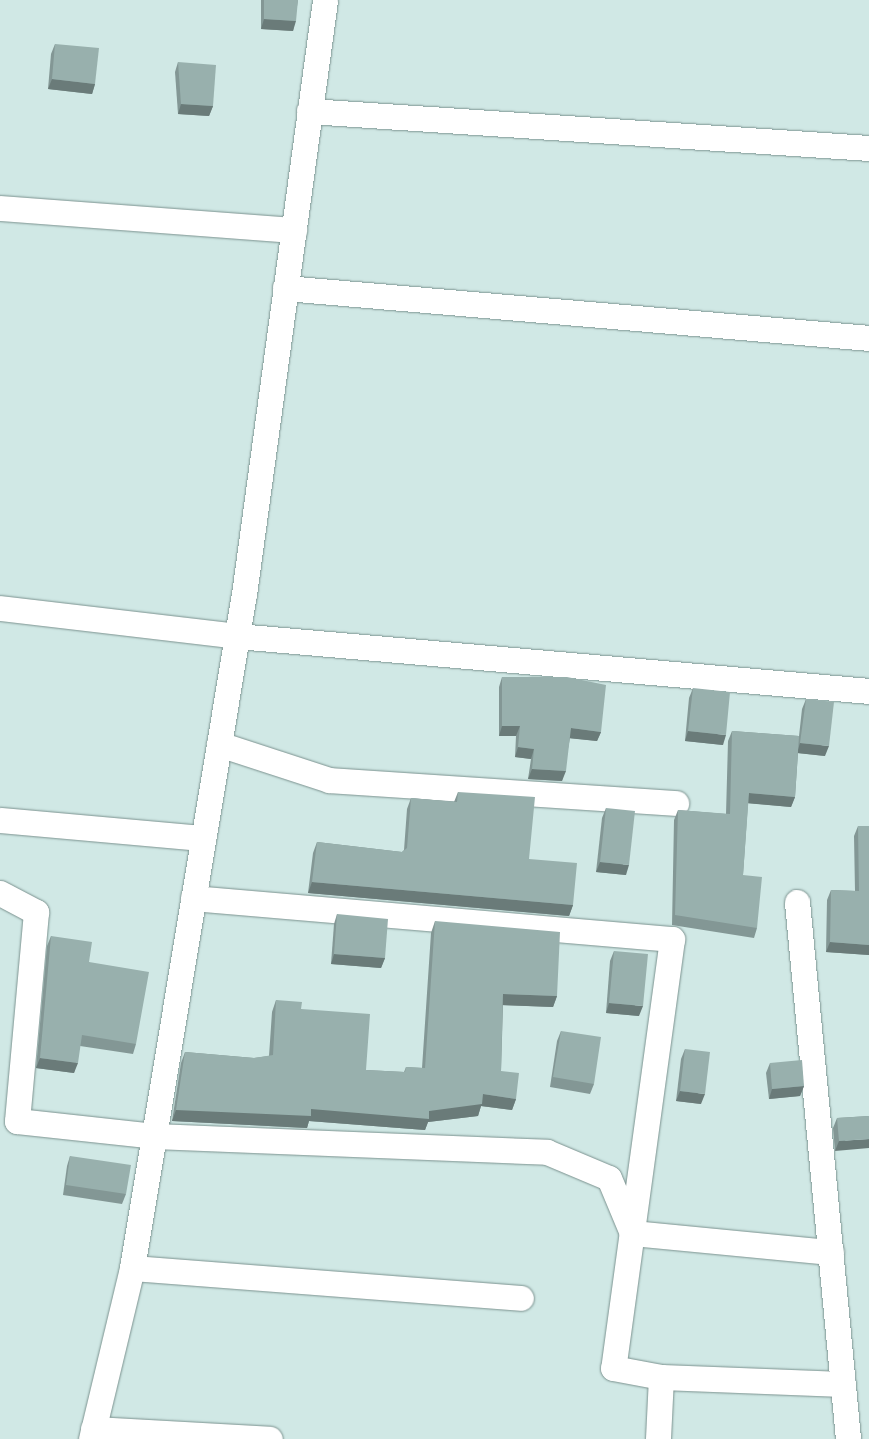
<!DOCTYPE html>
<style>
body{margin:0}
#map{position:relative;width:869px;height:1439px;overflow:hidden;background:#d0e8e5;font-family:"Golos Text",sans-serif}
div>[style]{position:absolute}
.roads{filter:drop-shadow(0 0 1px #7b928f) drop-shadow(0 0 1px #7b928f)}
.minor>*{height:25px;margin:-12.5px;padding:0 12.5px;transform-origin:12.5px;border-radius:12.5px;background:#fff}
.wall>*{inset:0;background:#839795}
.shaded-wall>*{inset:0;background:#6a7b79}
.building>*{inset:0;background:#98b0ad}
span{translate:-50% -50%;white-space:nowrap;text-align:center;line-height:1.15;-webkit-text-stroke:4px #fff;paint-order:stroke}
</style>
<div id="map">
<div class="roads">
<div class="minor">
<i style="left:309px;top:111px;width:561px;rotate:3.78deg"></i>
<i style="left:0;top:208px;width:295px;rotate:4.3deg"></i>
<i style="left:285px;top:288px;width:586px;rotate:4.89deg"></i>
<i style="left:0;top:608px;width:239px;rotate:6.7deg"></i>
<i style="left:237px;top:636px;width:634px;rotate:4.97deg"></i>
<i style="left:219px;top:744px;width:116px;rotate:18.1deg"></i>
<i style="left:329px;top:780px;width:348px;rotate:3.8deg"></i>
<i style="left:0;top:820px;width:204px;rotate:5.1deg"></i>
<i style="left:0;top:893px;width:41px;rotate:27.8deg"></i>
<i style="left:36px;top:912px;width:210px;rotate:95.2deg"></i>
<i style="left:17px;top:1121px;width:138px;rotate:6.2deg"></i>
<i style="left:154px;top:1136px;width:393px;rotate:2.3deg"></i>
<i style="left:547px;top:1152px;width:67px;rotate:22.8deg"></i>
<i style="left:609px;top:1178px;width:60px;rotate:67.3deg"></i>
<i style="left:632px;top:1233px;width:200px;rotate:5.5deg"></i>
<i style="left:193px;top:898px;width:481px;rotate:4.9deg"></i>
<i style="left:672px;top:939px;width:433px;rotate:97.8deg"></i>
<i style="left:613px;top:1368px;width:49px;rotate:10.6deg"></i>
<i style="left:661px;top:1377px;width:62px;rotate:92.8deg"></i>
<i style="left:797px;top:902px;width:539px;rotate:84.57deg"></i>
<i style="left:132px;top:1268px;width:390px;rotate:4.4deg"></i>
<i style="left:661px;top:1377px;width:182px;rotate:2.2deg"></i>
<i style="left:93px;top:1429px;width:177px;rotate:3.2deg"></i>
<i style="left:91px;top:1439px;width:176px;rotate:-76.5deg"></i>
<i style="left:132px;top:1268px;width:683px;rotate:-80.57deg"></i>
<i style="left:244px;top:594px;width:599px;rotate:-82.23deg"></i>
</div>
</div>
<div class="wall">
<i style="clip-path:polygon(261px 0,298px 0,293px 31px,261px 29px)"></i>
<i style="clip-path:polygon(55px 44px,95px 84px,92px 94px,48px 89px,51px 54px)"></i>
<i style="clip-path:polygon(178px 62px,213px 106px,209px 116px,178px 114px,175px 72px)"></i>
<i style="clip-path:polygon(502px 677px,601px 732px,597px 741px,570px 738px,562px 781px,528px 779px,531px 759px,515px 757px,516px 736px,499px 736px,499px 687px)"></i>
<i style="clip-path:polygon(693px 688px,723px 745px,685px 741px,689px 698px)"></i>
<i style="clip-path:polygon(806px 699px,825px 756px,798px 753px,795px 797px,791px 807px,748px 803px,743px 875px,757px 928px,754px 938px,672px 925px,674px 820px,678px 810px,726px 814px,728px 741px,732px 731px,799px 736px,802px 709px)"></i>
<i style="clip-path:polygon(458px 792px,529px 859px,573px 905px,569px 916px,308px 893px,313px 853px,317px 842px,402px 852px,404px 850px,407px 809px,411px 798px,454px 802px)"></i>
<i style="clip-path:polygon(606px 808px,626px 875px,596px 872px,602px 818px)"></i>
<i style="clip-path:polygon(858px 826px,869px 826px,869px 955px,826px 952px,827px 900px,831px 890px,855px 891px,854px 836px)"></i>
<i style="clip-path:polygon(337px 914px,385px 958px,381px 968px,331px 964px,334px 924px)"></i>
<i style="clip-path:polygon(435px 921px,557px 996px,553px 1007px,503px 1005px,501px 1071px,516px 1099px,512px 1110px,481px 1106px,478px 1116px,428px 1122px,425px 1130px,309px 1121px,307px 1128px,172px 1121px,181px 1063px,185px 1052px,254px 1058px,269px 1056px,272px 1012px,276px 1000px,301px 1009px,366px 1070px,404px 1072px,406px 1067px,422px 1068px,431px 933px)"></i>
<i style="clip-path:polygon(51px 936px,89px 962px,136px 1044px,133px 1054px,80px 1046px,74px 1073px,36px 1068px,47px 946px)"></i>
<i style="clip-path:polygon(614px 951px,639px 1016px,606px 1013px,610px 961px)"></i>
<i style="clip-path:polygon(561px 1031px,594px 1084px,590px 1094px,550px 1087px,557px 1041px)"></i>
<i style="clip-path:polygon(685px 1049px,701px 1104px,676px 1101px,681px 1059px)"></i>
<i style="clip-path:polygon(770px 1063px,804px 1086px,800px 1096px,769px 1099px,766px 1073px)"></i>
<i style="clip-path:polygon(869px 1116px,835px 1151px,833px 1128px,837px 1118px)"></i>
<i style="clip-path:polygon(70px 1156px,126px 1194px,122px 1204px,63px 1195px,67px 1166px)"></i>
</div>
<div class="shaded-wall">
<i style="clip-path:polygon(264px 19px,296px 21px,293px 31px,261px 29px)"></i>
<i style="clip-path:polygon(52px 79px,95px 84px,92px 94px,48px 89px)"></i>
<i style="clip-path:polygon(181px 104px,213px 106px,209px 116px,178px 114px)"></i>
<i style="clip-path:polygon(502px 726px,520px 726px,516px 736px,499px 736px)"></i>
<i style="clip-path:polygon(571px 728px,601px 732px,597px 741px,567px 738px)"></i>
<i style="clip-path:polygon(688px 731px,726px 735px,723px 745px,685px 741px)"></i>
<i style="clip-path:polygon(800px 743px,829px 746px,825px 756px,797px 753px)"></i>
<i style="clip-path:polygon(518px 747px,534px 749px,531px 759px,515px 757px)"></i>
<i style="clip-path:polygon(532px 769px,566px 771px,562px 781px,528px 779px)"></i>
<i style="clip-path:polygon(749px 793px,795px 797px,791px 807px,745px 803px)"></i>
<i style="clip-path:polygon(600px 862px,629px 865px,626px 875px,596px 872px)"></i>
<i style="clip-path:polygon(312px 882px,573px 905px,569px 916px,308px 893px)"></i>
<i style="clip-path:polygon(830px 942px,869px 945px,869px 955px,826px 952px)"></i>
<i style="clip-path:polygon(334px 954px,385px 958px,381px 968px,331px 964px)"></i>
<i style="clip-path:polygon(503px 994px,557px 996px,553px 1007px,499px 1005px)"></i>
<i style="clip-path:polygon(609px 1003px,643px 1006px,639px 1016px,606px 1013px)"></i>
<i style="clip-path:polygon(40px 1058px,78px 1063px,74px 1073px,36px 1068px)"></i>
<i style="clip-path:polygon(804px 1086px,800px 1096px,769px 1099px,772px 1089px)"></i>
<i style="clip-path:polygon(680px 1091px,705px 1094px,701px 1104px,676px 1101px)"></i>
<i style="clip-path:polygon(483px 1094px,516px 1099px,512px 1110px,481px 1106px,478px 1116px,428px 1122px,425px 1130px,309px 1121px,307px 1128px,172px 1121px,176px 1110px,311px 1109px,429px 1111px)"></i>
<i style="clip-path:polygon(869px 1139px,869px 1148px,835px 1151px,839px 1141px)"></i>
</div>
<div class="building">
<i style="clip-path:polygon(264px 0,298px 0,296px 21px,264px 19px)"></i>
<i style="clip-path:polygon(55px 44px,99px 48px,95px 84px,52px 79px)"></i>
<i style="clip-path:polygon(178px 62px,216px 65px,213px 106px,181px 104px)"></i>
<i style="clip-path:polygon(502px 677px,567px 677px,606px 685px,601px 732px,571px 728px,566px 771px,532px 769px,534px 749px,518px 747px,520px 726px,502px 726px)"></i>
<i style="clip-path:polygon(693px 688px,730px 692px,726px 735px,688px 731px)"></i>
<i style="clip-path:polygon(806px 699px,834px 702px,829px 746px,800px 743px)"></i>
<i style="clip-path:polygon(732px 731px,799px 736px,795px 797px,749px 793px,743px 875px,762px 877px,757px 928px,675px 915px,678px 810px,730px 814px)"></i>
<i style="clip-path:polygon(458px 792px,535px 797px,529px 859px,577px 863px,573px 905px,312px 882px,317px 842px,402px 852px,407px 848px,411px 798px,457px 802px)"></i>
<i style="clip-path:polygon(606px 808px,635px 811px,629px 865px,600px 862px)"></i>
<i style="clip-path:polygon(858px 826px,869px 826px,869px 945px,830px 942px,831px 890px,859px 891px)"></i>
<i style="clip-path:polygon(337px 914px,388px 919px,385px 958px,334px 954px)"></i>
<i style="clip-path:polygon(435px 921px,560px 932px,557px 996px,503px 994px,501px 1071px,519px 1073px,516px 1099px,483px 1094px,482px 1104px,429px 1111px,429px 1119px,311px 1109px,311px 1116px,176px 1110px,185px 1052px,254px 1058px,273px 1055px,276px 1000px,302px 1002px,301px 1009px,370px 1014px,366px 1070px,405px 1072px,406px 1067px,425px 1068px)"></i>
<i style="clip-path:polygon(51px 936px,92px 942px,89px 962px,149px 972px,136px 1044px,82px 1035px,78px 1063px,40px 1058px)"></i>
<i style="clip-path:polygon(614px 951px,648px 954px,643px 1006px,609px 1003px)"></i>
<i style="clip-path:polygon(561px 1031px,601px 1037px,594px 1084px,553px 1077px)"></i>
<i style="clip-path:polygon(685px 1049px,710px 1052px,705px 1094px,680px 1091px)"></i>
<i style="clip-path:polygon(802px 1060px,804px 1086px,772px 1089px,770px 1063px)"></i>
<i style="clip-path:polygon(869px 1116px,869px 1139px,839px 1141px,837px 1118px)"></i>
<i style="clip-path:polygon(70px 1156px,131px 1165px,126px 1194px,66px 1185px)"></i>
</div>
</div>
